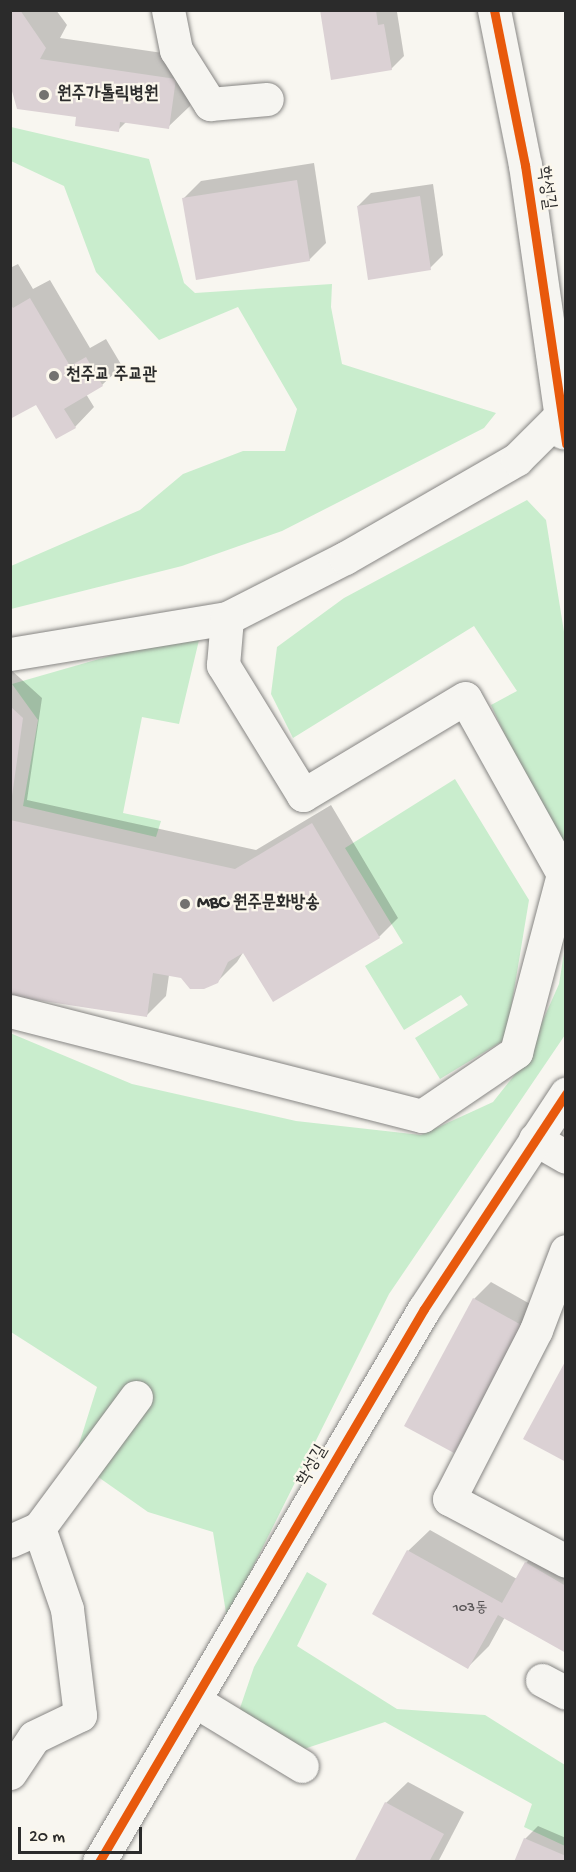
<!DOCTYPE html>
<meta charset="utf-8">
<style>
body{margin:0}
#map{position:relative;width:576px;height:1872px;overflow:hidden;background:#f8f6f0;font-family:"Gochi Hand","Poor Story",sans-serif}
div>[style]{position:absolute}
.green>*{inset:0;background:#c9edcd}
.shadow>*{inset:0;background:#0003}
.building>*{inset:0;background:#dbd1d4}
.roads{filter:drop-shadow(0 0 2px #878684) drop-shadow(0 0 2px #878684)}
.minor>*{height:33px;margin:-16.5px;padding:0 16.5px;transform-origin:16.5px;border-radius:16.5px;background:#f6f5f1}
.cycleway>*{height:9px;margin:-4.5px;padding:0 4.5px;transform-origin:4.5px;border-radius:4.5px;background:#e8590c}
.dots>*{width:16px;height:16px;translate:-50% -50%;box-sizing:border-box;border:3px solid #fbf7ec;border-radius:50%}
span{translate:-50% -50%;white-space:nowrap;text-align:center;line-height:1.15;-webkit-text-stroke:4.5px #fbf7ec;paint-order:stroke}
.number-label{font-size:15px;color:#575455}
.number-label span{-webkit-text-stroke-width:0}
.poi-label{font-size:18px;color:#2b2b2b;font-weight:700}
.left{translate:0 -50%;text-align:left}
.street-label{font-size:18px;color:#2b2b2b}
.frame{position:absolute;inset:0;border:12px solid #2b2b2b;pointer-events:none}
.scale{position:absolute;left:18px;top:1827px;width:124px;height:27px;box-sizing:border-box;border:3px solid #2b2b2b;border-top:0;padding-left:8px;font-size:18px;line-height:21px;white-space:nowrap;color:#2b2b2b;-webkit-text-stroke:4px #fbf7ec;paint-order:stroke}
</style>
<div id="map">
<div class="green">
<i style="clip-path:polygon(11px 127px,149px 159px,184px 283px,195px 293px,332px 284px,331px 307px,342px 364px,496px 413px,484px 428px,282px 531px,182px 566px,11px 609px,11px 566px,140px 510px,183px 474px,243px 451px,285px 451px,297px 409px,238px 307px,159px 340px,96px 272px,64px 186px,11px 161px)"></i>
<i style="clip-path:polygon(527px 500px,546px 520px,565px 638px,565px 866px,491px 705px,517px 691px,474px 626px,293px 738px,271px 694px,277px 647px,344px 598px)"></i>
<i style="clip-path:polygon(193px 632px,199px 640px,179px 724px,142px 717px,123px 813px,161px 821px,156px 837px,23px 806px,38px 720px,12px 684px)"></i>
<i style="clip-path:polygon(455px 779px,529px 900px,506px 1039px,440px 1079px,415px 1038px,468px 1005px,461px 995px,404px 1030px,365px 966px,403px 943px,345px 848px)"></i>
<i style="clip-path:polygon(565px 947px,565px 1035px,389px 1294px,227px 1619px,213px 1532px,148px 1512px,74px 1460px,97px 1387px,11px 1332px,10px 1033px,132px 1084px,296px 1121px,421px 1135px,493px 1102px,524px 1063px,559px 984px)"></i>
<i style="clip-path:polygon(307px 1572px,327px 1584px,297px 1646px,397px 1709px,485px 1715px,565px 1765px,565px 1846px,524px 1827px,532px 1804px,385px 1722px,304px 1749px,239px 1711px,254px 1667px)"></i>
</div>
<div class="shadow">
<i style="clip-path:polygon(10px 10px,56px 10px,67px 25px,60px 38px,197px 58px,190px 106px,168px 127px,127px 121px,118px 130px,77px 116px,18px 107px)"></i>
<i style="clip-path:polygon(321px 10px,397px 12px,404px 56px,391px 69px)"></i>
<i style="clip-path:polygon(314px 163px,326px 243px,309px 260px,184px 198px,201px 181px)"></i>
<i style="clip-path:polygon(433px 184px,443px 255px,430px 268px,358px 206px,371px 193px)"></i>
<i style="clip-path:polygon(18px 264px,33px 289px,50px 280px,90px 348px,106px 339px,122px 366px,102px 385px,86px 394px,94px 407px,75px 427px,37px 402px,10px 418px,10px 268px)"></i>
<i style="clip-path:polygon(10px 669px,42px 698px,27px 800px,256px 850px,331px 805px,398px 918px,379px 937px,244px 951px,237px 962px,217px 982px,169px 975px,166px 996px,146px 1016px,10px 994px)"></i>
<i style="clip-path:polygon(491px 1282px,539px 1309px,471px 1434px,474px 1299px)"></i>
<i style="clip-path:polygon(430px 1530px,517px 1579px,526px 1563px,547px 1542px,566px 1552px,566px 1651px,505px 1617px,489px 1646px,468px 1667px,408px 1551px)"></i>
<i style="clip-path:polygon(408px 1782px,464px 1812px,438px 1862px,356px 1862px,386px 1803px)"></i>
<i style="clip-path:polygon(538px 1826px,566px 1838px,566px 1862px,525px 1839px)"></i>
</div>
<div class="building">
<i style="clip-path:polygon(10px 10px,20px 10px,46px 48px,40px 59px,176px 79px,169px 129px,120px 122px,119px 132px,75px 126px,76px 117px,17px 109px,10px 84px)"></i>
<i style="clip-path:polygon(320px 10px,376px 10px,378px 25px,384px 24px,392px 70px,331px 80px)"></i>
<i style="clip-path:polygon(297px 180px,310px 261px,196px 280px,182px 198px)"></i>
<i style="clip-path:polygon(420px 196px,431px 270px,368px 280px,357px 206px)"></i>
<i style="clip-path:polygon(30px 298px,70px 366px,86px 357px,103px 386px,64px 409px,76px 428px,56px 439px,36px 405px,10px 419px,10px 303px,13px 308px)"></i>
<i style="clip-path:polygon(10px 706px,23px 718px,12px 796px,10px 796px)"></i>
<i style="clip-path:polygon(10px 820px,235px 869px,312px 823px,380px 938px,273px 1002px,243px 953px,228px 962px,218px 983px,204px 989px,190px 989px,181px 978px,153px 973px,147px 1017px,10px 996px)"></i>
<i style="clip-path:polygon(473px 1298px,523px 1326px,454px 1453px,404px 1426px)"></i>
<i style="clip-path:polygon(566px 1360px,566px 1462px,523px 1439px)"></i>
<i style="clip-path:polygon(407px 1550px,502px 1603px,525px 1562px,566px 1586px,566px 1653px,498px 1615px,468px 1669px,372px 1614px)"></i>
<i style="clip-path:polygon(385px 1802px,444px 1834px,429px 1862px,354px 1862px)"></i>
<i style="clip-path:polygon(524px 1838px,566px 1856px,566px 1862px,514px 1862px)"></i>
</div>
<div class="roads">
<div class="minor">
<i style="left:168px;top:10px;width:41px;rotate:78.7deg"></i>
<i style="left:176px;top:50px;width:64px;rotate:57.8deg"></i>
<i style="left:210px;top:104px;width:57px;rotate:-5deg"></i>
<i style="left:494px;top:10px;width:158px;rotate:78.7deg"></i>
<i style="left:525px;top:165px;width:270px;rotate:81.9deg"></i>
<i style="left:10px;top:654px;width:220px;rotate:-9.4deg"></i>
<i style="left:227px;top:618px;width:132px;rotate:-27deg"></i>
<i style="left:345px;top:558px;width:198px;rotate:-29.9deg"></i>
<i style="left:517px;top:459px;width:69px;rotate:-45deg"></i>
<i style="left:10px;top:1011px;width:425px;rotate:14.3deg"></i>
<i style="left:422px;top:1116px;width:114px;rotate:-34.2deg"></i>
<i style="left:516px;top:1052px;width:184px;rotate:-75.2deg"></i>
<i style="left:563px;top:874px;width:201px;rotate:-119.1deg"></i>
<i style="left:465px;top:698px;width:189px;rotate:149.1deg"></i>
<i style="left:303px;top:795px;width:153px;rotate:-121.6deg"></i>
<i style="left:223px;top:665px;width:47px;rotate:-85.1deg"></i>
<i style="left:535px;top:1139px;width:36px;rotate:30deg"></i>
<i style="left:566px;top:1251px;width:85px;rotate:110.8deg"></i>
<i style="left:536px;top:1330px;width:190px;rotate:117.2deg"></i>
<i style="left:449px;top:1499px;width:132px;rotate:27.9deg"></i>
<i style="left:10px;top:1541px;width:32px;rotate:-24deg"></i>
<i style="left:39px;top:1528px;width:163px;rotate:-53.5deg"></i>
<i style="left:542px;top:1680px;width:27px;rotate:28deg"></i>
<i style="left:195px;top:1701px;width:125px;rotate:31.3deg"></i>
<i style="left:10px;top:1773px;width:43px;rotate:-56.3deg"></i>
<i style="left:34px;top:1737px;width:51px;rotate:-25.6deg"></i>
<i style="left:80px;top:1715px;width:107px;rotate:-97deg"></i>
<i style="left:67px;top:1609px;width:86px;rotate:-109.1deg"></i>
<i style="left:99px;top:1862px;width:641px;rotate:-59.56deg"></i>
<i style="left:424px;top:1309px;width:258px;rotate:-56.6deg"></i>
</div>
</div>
<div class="cycleway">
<i style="left:494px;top:10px;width:158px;rotate:78.7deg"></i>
<i style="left:525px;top:165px;width:282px;rotate:81.6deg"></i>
<i style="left:99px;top:1862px;width:641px;rotate:-59.56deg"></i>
<i style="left:424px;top:1309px;width:258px;rotate:-56.6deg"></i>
</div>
<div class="dots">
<i style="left:44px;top:95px;background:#737270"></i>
<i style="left:54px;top:376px;background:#737270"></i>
<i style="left:185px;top:904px;background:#737270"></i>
</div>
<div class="number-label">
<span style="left:470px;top:1609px">103동</span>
</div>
<div class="poi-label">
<span class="left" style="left:57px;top:95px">원주가톨릭병원</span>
<span class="left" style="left:66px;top:376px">천주교 주교관</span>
<span class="left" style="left:197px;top:904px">MBC 원주문화방송</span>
</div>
<div class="street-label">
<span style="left:545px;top:188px;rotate:82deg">학성길</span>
<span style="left:313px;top:1466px;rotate:-60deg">학성길</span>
</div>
<div class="frame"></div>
<div class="scale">20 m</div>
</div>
